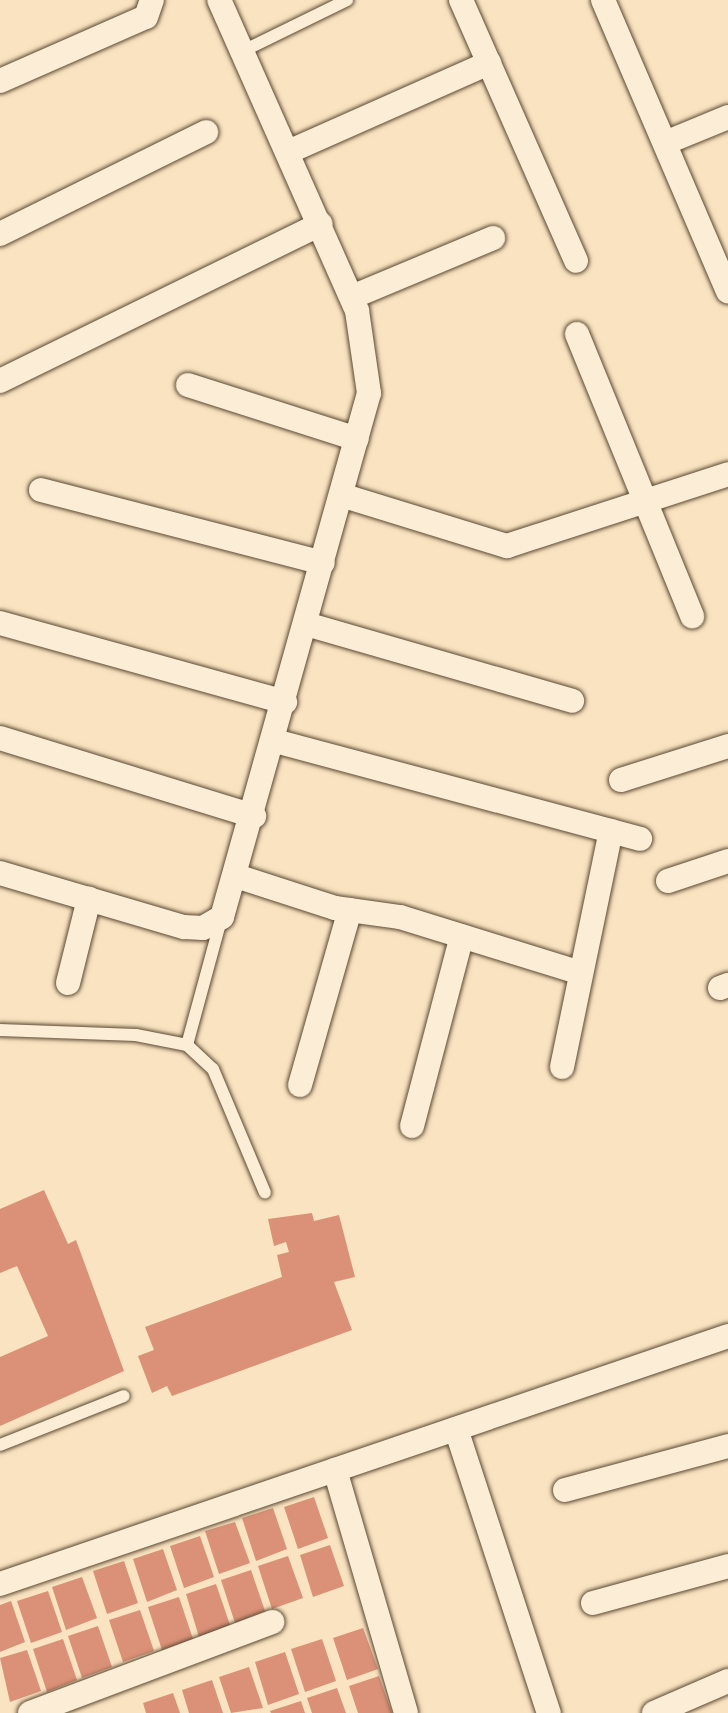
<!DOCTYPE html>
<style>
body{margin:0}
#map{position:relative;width:728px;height:1713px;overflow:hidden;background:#f9e3c0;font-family:"Sorts Mill Goudy",serif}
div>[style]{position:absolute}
.building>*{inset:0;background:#db9178}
.roads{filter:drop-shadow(0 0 2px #5b4832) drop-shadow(0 0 2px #5b4832)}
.service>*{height:12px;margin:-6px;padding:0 6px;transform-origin:6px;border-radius:6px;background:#fbedd6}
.minor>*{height:24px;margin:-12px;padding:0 12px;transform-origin:12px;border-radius:12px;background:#fbedd6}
span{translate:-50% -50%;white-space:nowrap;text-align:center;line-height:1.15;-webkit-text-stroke:5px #fbedd6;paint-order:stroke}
</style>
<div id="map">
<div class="building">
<i style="clip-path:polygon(44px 1190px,68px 1244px,76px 1240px,124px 1371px,0 1426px,0 1357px,48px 1336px,17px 1266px,0 1273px,0 1209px)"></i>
<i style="clip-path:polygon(312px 1213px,314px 1221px,339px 1215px,355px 1277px,334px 1282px,352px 1330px,172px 1396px,167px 1386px,152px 1393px,138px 1356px,154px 1350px,145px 1327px,282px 1277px,277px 1255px,289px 1252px,286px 1242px,274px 1246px,268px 1219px)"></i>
<i style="clip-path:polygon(314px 1497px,328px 1538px,298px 1549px,284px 1507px)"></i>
<i style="clip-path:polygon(273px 1508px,287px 1549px,256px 1561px,242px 1518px)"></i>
<i style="clip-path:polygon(235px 1522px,250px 1563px,219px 1574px,205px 1531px)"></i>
<i style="clip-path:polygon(200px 1536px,214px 1577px,184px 1588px,170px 1546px)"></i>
<i style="clip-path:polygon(330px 1545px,344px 1586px,313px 1597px,300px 1555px)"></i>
<i style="clip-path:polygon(163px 1549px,177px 1590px,147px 1602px,133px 1559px)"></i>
<i style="clip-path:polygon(288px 1556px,303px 1598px,272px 1609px,258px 1566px)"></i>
<i style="clip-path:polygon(124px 1561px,138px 1603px,107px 1614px,93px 1571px)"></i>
<i style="clip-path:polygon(251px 1570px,265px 1611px,235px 1623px,221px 1580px)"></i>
<i style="clip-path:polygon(82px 1577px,97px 1618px,66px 1630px,52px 1587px)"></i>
<i style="clip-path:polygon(216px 1584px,230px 1625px,199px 1637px,186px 1594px)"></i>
<i style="clip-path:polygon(48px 1591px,62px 1632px,31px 1643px,17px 1601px)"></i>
<i style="clip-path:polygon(179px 1597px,193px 1639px,162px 1650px,148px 1607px)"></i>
<i style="clip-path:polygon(11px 1601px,25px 1642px,0 1652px,0 1605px)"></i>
<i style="clip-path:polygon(140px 1610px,154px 1651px,123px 1662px,109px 1620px)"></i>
<i style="clip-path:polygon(98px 1626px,112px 1667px,82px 1678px,68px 1636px)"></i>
<i style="clip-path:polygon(363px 1628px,378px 1669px,347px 1680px,333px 1638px)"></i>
<i style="clip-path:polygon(63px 1639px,77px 1680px,47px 1692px,33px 1649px)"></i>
<i style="clip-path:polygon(322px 1639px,336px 1681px,305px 1692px,291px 1649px)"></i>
<i style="clip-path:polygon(27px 1650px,41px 1691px,10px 1702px,0 1658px)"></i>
<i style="clip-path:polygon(285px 1652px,299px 1694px,268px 1705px,255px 1662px)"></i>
<i style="clip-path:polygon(249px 1667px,263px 1708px,231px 1713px,219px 1677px)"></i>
<i style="clip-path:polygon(379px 1676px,392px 1713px,358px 1713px,349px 1686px)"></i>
<i style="clip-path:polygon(212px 1680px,223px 1713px,189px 1713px,182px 1690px)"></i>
<i style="clip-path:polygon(337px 1688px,346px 1713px,312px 1713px,307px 1698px)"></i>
<i style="clip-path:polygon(173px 1693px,180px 1713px,146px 1713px,143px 1703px)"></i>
<i style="clip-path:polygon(301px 1701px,305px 1713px,271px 1713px,270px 1711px)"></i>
</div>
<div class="roads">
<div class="service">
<i style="left:243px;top:51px;width:116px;rotate:-26.1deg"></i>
<i style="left:0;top:1030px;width:136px;rotate:2.1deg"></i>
<i style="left:136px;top:1035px;width:52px;rotate:11.1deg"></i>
<i style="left:187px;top:1045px;width:35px;rotate:43deg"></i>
<i style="left:213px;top:1069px;width:134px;rotate:67.2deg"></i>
<i style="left:187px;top:1045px;width:130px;rotate:-74.8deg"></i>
<i style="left:0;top:1445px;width:133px;rotate:-21.6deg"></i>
</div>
<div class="minor">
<i style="left:461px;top:0;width:285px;rotate:66.2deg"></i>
<i style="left:603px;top:0;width:317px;rotate:66.8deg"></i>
<i style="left:0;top:81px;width:159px;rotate:-23.7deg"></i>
<i style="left:146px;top:17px;width:18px;rotate:-71deg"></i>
<i style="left:665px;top:143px;width:68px;rotate:-22.4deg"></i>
<i style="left:288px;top:152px;width:220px;rotate:-23.9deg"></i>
<i style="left:0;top:234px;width:230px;rotate:-26.3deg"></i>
<i style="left:352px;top:297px;width:153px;rotate:-22.7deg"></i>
<i style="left:577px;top:334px;width:305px;rotate:67.8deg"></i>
<i style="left:0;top:381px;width:357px;rotate:-26.1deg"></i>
<i style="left:188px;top:385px;width:177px;rotate:17.7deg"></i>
<i style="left:41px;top:490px;width:291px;rotate:14.5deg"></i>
<i style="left:341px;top:495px;width:174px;rotate:17.1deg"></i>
<i style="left:507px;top:546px;width:232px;rotate:-18deg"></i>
<i style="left:0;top:623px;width:296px;rotate:15.5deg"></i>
<i style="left:306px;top:624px;width:277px;rotate:16.1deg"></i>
<i style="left:0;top:738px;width:266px;rotate:17.1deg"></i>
<i style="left:275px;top:741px;width:378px;rotate:15deg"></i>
<i style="left:621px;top:780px;width:112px;rotate:-17.6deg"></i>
<i style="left:0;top:873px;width:192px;rotate:16.4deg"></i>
<i style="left:184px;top:927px;width:19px;rotate:3deg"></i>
<i style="left:203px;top:928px;width:22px;rotate:-30deg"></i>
<i style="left:222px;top:917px;width:544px;rotate:-74.33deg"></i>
<i style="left:369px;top:393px;width:83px;rotate:-98.3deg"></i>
<i style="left:357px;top:311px;width:340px;rotate:-113.9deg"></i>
<i style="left:236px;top:876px;width:104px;rotate:17.9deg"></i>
<i style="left:335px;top:908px;width:66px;rotate:7.9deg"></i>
<i style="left:400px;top:917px;width:189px;rotate:17.2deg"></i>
<i style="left:668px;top:881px;width:63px;rotate:-18.4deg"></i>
<i style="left:68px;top:983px;width:87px;rotate:-76deg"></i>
<i style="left:720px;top:988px;width:9px;rotate:-21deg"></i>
<i style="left:562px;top:1067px;width:241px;rotate:-78.3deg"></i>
<i style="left:300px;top:1085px;width:182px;rotate:-74.1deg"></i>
<i style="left:412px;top:1126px;width:196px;rotate:-75.3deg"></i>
<i style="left:456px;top:1429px;width:299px;rotate:71.9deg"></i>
<i style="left:335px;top:1470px;width:253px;rotate:73.7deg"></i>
<i style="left:565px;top:1490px;width:169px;rotate:-15.1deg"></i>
<i style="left:0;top:1584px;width:769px;rotate:-18.81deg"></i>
<i style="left:593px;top:1603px;width:140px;rotate:-15.3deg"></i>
<i style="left:30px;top:1713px;width:259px;rotate:-20.6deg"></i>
<i style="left:654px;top:1713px;width:81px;rotate:-23.4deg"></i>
</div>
</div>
</div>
